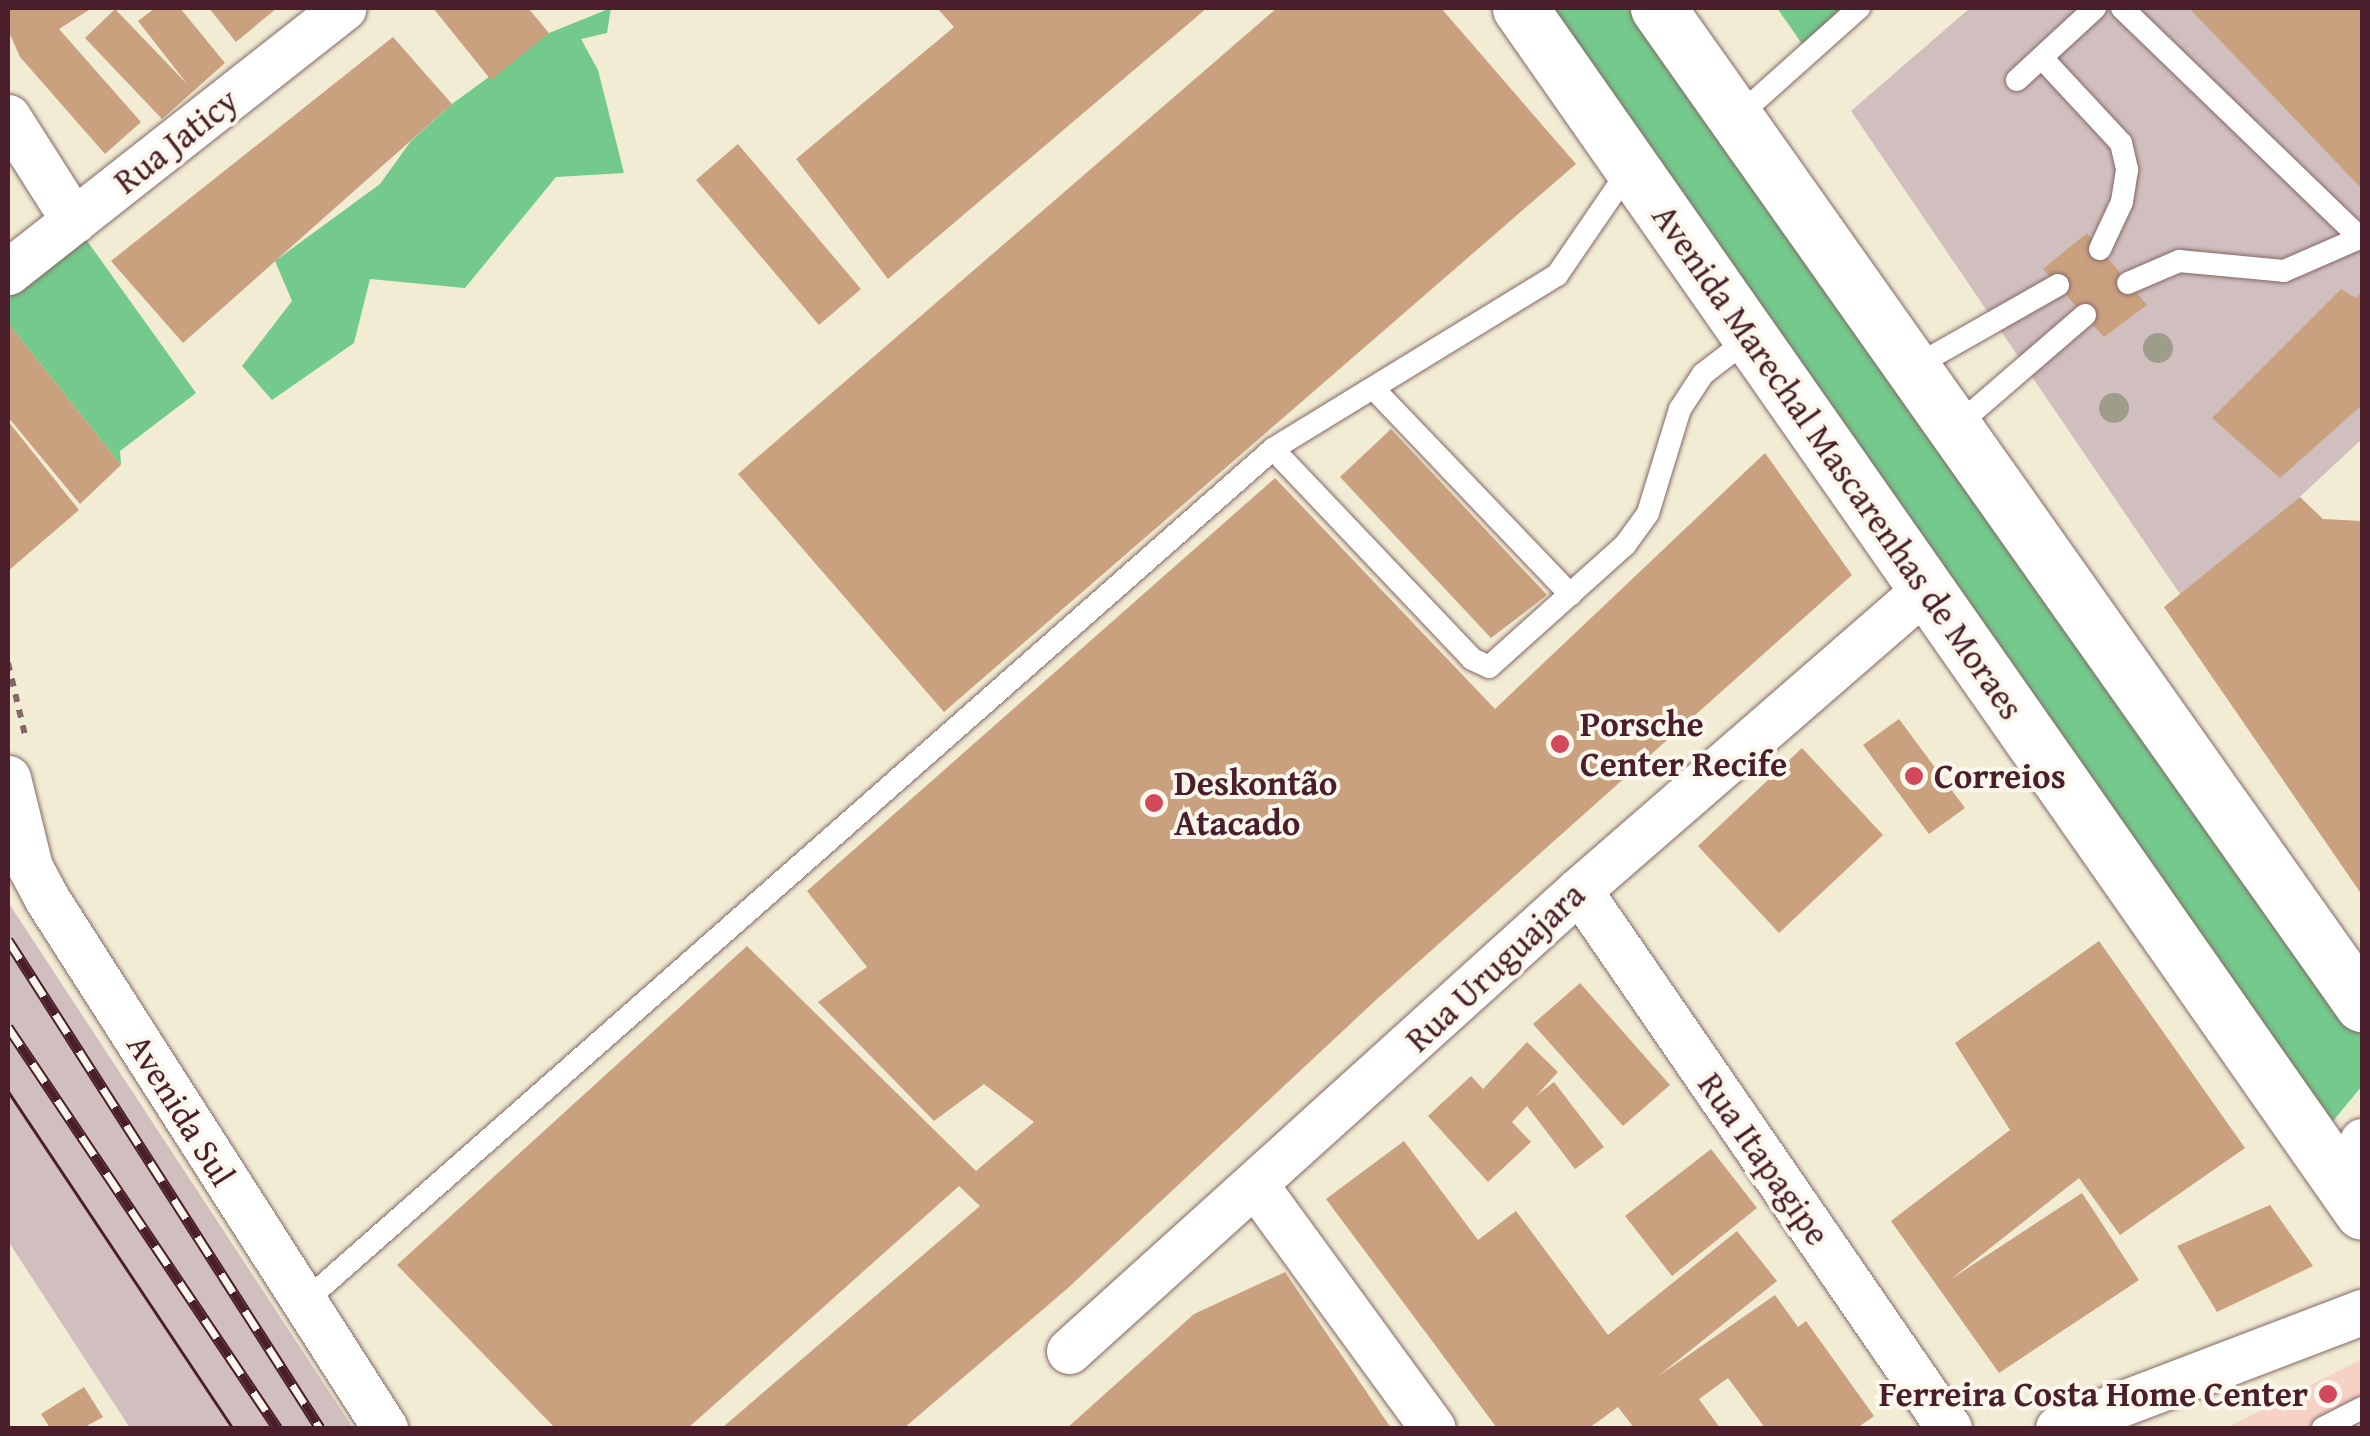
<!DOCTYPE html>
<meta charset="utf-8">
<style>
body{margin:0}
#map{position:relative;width:2370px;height:1436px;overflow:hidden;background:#f2ecd4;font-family:"Gentium Book Plus",serif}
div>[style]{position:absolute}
.built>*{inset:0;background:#f6d1c5}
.industrial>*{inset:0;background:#d1bfbf}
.green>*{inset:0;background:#74c98c}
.building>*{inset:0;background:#c9a17f}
.path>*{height:6px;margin-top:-3px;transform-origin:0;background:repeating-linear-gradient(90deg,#856766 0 8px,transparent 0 16px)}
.roads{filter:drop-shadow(0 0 2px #856766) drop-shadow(0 0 2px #856766)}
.service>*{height:22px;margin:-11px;padding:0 11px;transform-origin:11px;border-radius:11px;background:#fff}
.minor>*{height:45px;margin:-22.5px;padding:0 22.5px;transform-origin:22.5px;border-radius:22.5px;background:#fff}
.trunk>*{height:55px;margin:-27.5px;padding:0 27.5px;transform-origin:27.5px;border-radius:27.5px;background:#fff}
.tram>*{height:2.5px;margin:-1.25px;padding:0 1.25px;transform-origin:1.25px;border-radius:1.25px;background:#4a1f2b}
.rail>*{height:11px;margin-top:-5.5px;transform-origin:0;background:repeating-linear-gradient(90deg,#fbf7ec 0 22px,#4a1f2b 0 44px);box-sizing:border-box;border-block:2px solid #4a1f2b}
.trees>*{width:30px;height:30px;margin:-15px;border-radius:50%;background:#9e9c8a}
.dots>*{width:28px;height:28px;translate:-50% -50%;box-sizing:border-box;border:5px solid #fbf7ec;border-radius:50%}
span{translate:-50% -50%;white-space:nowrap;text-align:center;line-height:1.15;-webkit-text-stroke:8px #fbf7ec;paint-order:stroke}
.street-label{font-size:35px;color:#4a1f2b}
.poi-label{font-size:35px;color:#4a1f2b;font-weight:700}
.left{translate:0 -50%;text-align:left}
.right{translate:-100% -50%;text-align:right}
.frame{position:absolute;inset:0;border:10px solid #4a1f2b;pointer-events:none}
</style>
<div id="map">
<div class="built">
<i style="clip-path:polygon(2362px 1359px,2362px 1428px,2226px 1428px)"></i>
</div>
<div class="industrial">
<i style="clip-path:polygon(1970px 8px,2362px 8px,2362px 439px,2186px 603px,1851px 111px)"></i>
<i style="clip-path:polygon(8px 902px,353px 1428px,130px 1428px,8px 1241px)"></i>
</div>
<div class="green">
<i style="clip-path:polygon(611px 8px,607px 33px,581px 39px,598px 70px,624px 173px,556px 177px,465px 288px,370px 279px,354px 343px,272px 400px,242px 366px,292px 301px,275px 261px,380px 184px,411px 141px,452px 104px,549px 33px)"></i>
<i style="clip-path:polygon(1552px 8px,1646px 8px,2362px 1029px,2362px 1086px,2333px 1121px,2059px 746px)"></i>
<i style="clip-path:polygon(1777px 8px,1850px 8px,1807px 51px)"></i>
<i style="clip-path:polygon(80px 231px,196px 393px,120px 451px,121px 465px,8px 323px,8px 292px)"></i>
</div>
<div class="building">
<i style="clip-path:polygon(8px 8px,92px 8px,59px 29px,141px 122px,105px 154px,20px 57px,8px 30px)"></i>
<i style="clip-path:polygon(155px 8px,180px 8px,225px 63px,162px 119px,85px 38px,115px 9px,188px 85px,138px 21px)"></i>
<i style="clip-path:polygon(209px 8px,277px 8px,236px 42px)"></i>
<i style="clip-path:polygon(433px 8px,528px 8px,549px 33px,491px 80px)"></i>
<i style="clip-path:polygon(937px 8px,1207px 8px,888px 279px,796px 159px,954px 27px)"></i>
<i style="clip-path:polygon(1277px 8px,1441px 8px,1576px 164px,944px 712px,738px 474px)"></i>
<i style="clip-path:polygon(2189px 8px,2362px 8px,2362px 189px)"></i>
<i style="clip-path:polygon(393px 37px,452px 104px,183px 343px,111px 261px)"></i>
<i style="clip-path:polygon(738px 144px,861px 289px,819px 325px,696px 180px)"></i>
<i style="clip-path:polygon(2087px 233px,2147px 305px,2104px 337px,2043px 269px)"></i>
<i style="clip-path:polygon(2341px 289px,2356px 298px,2362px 292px,2362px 405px,2280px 478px,2212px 418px)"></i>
<i style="clip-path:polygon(8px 323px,121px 465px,80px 504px,8px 417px)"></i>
<i style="clip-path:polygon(8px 421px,79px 510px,8px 571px)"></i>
<i style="clip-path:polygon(1391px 429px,1547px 595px,1491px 638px,1340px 477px)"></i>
<i style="clip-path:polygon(1765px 453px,1852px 575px,1377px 999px,1068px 1288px,904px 1428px,722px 1428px,980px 1206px,959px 1186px,688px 1428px,555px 1428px,397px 1265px,747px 946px,976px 1171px,1034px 1122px,984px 1084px,934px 1121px,818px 1002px,867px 967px,807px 891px,1275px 478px,1495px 709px)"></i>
<i style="clip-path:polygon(2300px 497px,2323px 519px,2362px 521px,2362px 895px,2164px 607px)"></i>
<i style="clip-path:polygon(1899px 719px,1965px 808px,1929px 834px,1863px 745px)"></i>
<i style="clip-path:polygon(1802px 748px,1883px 835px,1779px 933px,1698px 846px)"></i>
<i style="clip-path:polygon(2099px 941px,2245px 1148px,2120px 1235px,2079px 1178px,1951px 1279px,2082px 1193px,2139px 1280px,1999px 1373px,1891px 1221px,2010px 1130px,1955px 1043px)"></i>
<i style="clip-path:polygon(1580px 983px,1670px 1085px,1623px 1126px,1533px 1024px)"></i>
<i style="clip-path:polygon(1527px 1042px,1558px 1072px,1536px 1096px,1554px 1082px,1604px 1147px,1575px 1169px,1527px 1106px,1512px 1122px,1531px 1142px,1488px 1182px,1428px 1116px,1471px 1076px,1483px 1089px)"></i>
<i style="clip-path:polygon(1404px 1141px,1478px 1240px,1516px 1211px,1608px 1335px,1737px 1231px,1777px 1281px,1657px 1377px,1775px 1295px,1798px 1327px,1806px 1321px,1874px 1416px,1857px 1428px,1765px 1428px,1728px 1378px,1699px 1399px,1720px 1428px,1634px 1428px,1618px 1407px,1589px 1428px,1497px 1428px,1326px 1199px)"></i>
<i style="clip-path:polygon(1711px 1149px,1757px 1208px,1672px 1276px,1625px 1216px)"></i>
<i style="clip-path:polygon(2270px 1205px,2313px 1266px,2217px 1312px,2177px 1246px)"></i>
<i style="clip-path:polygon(1285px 1272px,1391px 1428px,1067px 1428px,1194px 1314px)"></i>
<i style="clip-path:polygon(84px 1387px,103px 1417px,83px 1428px,50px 1428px,41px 1414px)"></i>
</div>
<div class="path">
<i style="left:8px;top:663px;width:78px;rotate:76.7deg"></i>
</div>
<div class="roads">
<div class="service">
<i style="left:2122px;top:8px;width:332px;rotate:44deg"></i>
<i style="left:2042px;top:58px;width:116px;rotate:47.1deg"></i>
<i style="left:2121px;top:143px;width:28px;rotate:77deg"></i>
<i style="left:2127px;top:170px;width:32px;rotate:99deg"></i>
<i style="left:2122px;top:202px;width:52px;rotate:115.1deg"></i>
<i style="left:2017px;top:80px;width:106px;rotate:-42.7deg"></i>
<i style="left:1737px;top:117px;width:164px;rotate:-41.8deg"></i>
<i style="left:1631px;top:167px;width:131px;rotate:124.4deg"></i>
<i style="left:1557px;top:275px;width:333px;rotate:148.5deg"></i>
<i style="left:1273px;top:449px;width:289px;rotate:46.5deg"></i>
<i style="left:1472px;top:659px;width:19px;rotate:25deg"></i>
<i style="left:1489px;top:667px;width:183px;rotate:-41.9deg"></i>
<i style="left:1625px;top:545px;width:39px;rotate:-54deg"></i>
<i style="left:1648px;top:513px;width:109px;rotate:-72.9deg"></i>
<i style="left:1680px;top:409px;width:42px;rotate:-56.7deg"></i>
<i style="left:1703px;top:374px;width:61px;rotate:-37.6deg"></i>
<i style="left:2128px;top:283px;width:56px;rotate:-23.3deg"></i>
<i style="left:2179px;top:261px;width:105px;rotate:5.4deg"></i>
<i style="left:2284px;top:271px;width:85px;rotate:-23.6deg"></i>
<i style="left:1912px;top:368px;width:168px;rotate:-29.6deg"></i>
<i style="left:1373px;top:388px;width:286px;rotate:46.3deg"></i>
<i style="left:1954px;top:428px;width:173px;rotate:-40.8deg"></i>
<i style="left:303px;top:1303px;width:1292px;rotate:-41.36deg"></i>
<i style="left:2323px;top:1428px;width:44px;rotate:-27.1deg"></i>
</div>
<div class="minor">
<i style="left:8px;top:117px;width:123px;rotate:57.6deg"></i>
<i style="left:8px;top:272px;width:427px;rotate:-38.2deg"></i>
<i style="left:8px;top:778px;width:92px;rotate:76.1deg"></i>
<i style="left:30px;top:867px;width:36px;rotate:62deg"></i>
<i style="left:47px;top:899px;width:628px;rotate:57.42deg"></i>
<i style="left:1579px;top:890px;width:653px;rotate:55.48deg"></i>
<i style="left:2343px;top:1185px;width:48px;rotate:-66.6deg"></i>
<i style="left:1257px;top:1187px;width:298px;rotate:53.9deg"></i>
<i style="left:1069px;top:1351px;width:687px;rotate:-42.11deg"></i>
<i style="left:1579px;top:890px;width:460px;rotate:-41deg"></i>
<i style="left:2058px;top:1428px;width:325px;rotate:-20.9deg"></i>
</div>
<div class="trunk">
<i style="left:1520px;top:8px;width:1469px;rotate:55.03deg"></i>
<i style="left:1658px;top:8px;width:1220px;rotate:54.75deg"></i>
</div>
</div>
<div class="tram">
<i style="left:8px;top:1091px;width:405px;rotate:56.3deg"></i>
</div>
<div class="rail">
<i style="left:8px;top:940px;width:579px;rotate:57.41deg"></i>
<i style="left:8px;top:1027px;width:483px;rotate:56.1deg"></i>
</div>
<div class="trees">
<i style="left:2158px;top:348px"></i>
<i style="left:2114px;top:408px"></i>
</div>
<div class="dots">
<i style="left:1560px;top:744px;background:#d1495b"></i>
<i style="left:1914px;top:776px;background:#d1495b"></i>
<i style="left:1154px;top:803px;background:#d1495b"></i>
<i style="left:2328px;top:1394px;background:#d1495b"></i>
</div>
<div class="street-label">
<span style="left:176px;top:141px;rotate:-38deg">Rua Jaticy</span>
<span style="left:1838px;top:462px;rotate:55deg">Avenida Marechal Mascarenhas de Moraes</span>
<span style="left:1495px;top:967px;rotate:-43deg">Rua Uruguajara</span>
<span style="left:181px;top:1110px;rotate:58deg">Avenida Sul</span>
<span style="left:1764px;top:1159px;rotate:55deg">Rua Itapagipe</span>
</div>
<div class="poi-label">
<span class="left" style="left:1580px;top:744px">Porsche<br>Center Recife</span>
<span class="left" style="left:1934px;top:776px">Correios</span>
<span class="left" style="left:1174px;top:803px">Deskontão<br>Atacado</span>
<span class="right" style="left:2308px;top:1394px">Ferreira Costa Home Center</span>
</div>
<div class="frame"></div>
</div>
